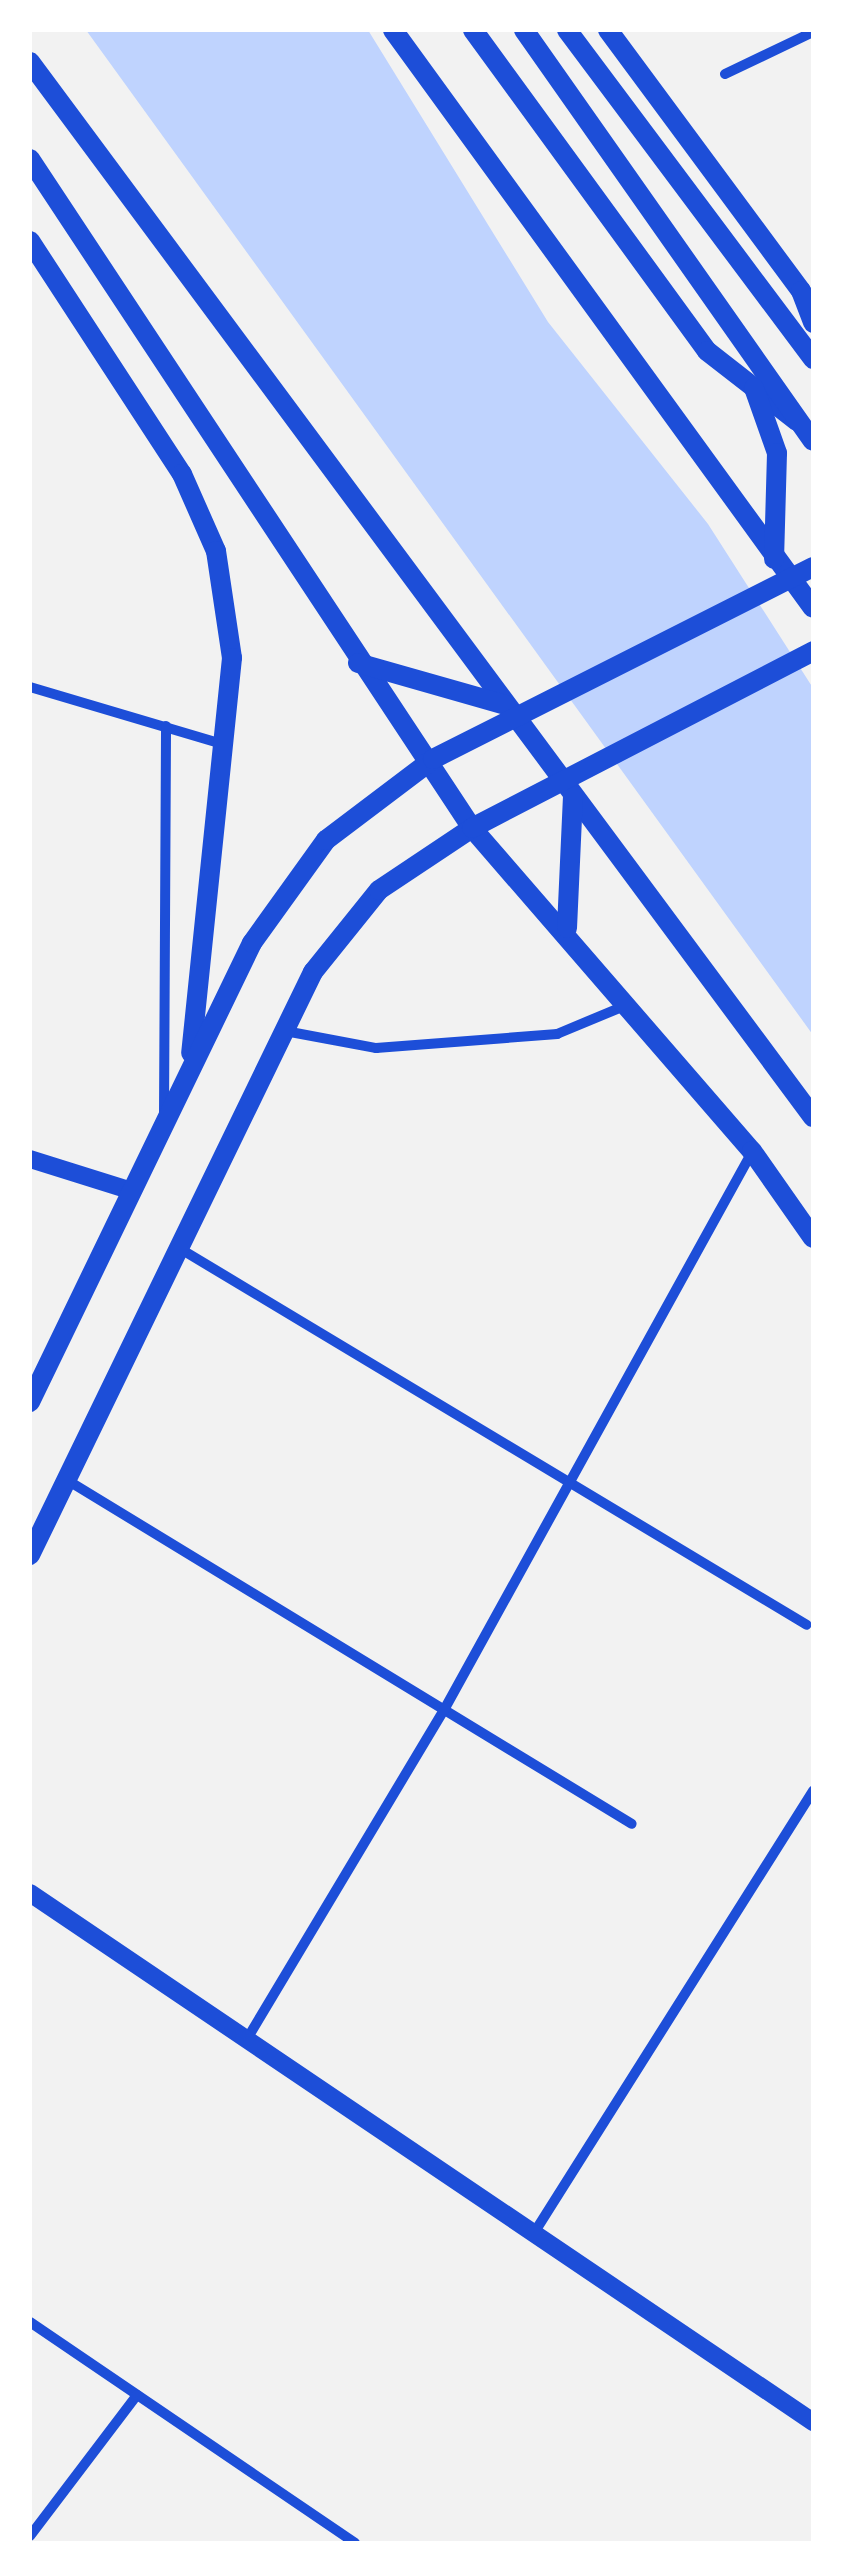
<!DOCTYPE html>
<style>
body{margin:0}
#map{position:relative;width:843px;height:2573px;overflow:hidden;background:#f2f2f2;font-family:"Nunito Sans",sans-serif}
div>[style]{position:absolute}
.water>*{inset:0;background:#bfd3fe}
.minor>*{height:10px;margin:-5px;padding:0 5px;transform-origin:5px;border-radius:5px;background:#1d4ed8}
.tertiary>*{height:18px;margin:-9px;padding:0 9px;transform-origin:9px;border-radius:9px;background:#1d4ed8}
.secondary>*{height:20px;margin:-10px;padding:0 10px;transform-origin:10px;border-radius:10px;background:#1d4ed8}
span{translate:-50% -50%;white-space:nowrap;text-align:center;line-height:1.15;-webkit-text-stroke:8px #fff;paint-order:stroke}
.frame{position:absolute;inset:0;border:32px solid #fff;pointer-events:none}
</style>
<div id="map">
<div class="water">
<i style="clip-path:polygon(86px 30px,368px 30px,548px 322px,708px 524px,813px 688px,813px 1035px)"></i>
</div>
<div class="minor">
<i style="left:725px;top:74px;width:98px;rotate:-25.5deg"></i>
<i style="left:30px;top:687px;width:204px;rotate:16.5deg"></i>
<i style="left:285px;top:1031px;width:93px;rotate:10.6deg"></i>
<i style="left:376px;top:1048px;width:182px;rotate:-4.4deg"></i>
<i style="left:557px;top:1034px;width:70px;rotate:-22.6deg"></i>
<i style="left:164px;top:1115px;width:389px;rotate:-89.7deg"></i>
<i style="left:179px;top:1248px;width:732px;rotate:30.98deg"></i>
<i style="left:67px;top:1480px;width:661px;rotate:31.34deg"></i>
<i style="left:247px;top:2039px;width:383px;rotate:-59.1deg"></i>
<i style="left:444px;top:1710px;width:637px;rotate:-61.1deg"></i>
<i style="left:534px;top:2233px;width:523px;rotate:-57.74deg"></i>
<i style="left:30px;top:2322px;width:393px;rotate:34.2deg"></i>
<i style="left:30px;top:2536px;width:177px;rotate:-52.8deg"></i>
</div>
<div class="tertiary">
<i style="left:30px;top:1159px;width:107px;rotate:17.4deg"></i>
<i style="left:30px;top:1893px;width:945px;rotate:34.04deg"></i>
</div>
<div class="secondary">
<i style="left:393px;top:30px;width:714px;rotate:54deg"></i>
<i style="left:473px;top:30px;width:397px;rotate:53.9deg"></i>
<i style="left:707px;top:351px;width:114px;rotate:37.9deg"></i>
<i style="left:524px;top:30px;width:502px;rotate:54.89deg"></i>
<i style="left:567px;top:30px;width:411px;rotate:53.2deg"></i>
<i style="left:608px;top:30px;width:325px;rotate:53.5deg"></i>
<i style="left:801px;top:291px;width:34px;rotate:69deg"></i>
<i style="left:30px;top:62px;width:1314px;rotate:53.42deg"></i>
<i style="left:30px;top:159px;width:802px;rotate:56.55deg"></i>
<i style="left:472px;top:828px;width:427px;rotate:49.1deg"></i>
<i style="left:752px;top:1151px;width:106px;rotate:55deg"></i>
<i style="left:30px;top:241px;width:278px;rotate:56.9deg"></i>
<i style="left:182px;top:474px;width:84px;rotate:66.2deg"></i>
<i style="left:216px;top:551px;width:108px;rotate:81.5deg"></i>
<i style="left:232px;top:658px;width:397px;rotate:95.9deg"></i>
<i style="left:754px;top:388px;width:69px;rotate:70.5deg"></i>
<i style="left:777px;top:453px;width:106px;rotate:91.6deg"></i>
<i style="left:358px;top:663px;width:153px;rotate:15.9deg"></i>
<i style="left:567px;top:928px;width:133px;rotate:-87.4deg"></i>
<i style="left:30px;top:1402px;width:510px;rotate:-64.19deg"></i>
<i style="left:252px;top:943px;width:127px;rotate:-54.3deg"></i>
<i style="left:326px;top:840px;width:134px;rotate:-37.1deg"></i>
<i style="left:433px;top:759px;width:426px;rotate:-26.8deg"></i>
<i style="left:30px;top:1555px;width:648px;rotate:-64.11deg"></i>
<i style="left:313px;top:972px;width:105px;rotate:-51.2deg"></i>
<i style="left:379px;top:890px;width:112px;rotate:-33.7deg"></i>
<i style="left:472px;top:828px;width:384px;rotate:-27.4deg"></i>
</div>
<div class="frame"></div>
</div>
